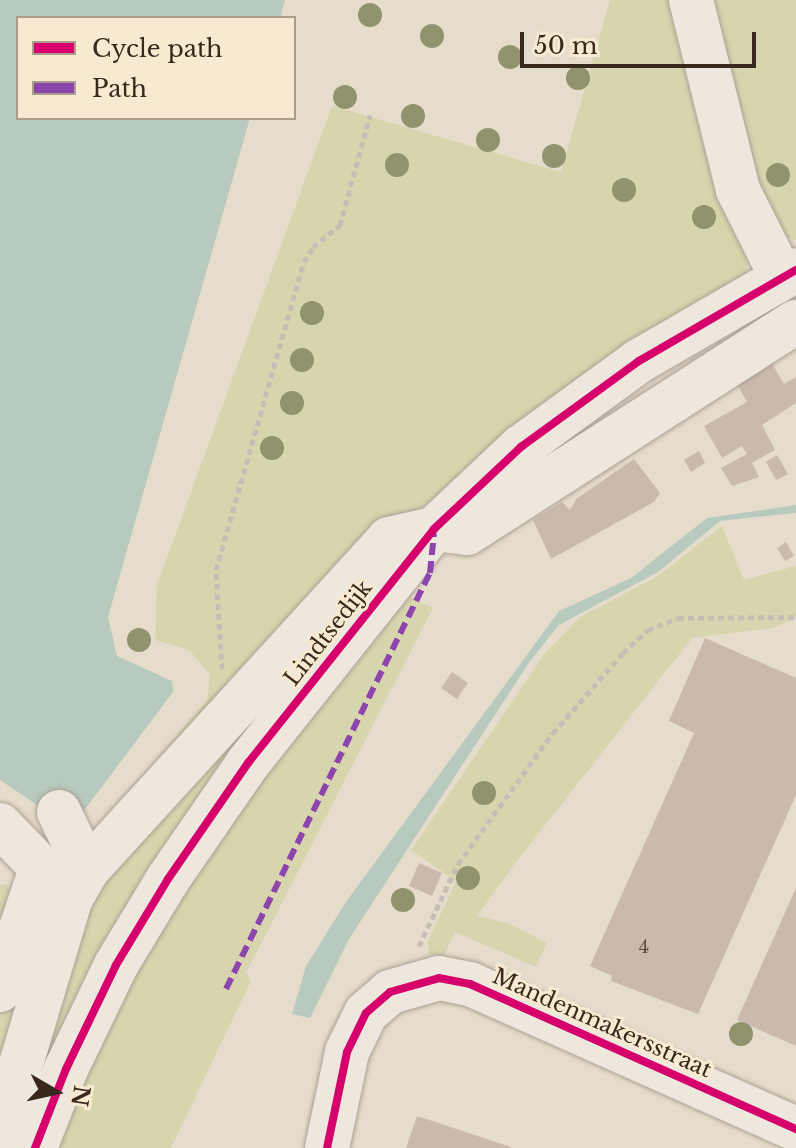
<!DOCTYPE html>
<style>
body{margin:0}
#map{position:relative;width:796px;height:1148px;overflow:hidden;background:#e6dccc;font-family:"Libre Baskerville",serif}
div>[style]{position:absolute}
.green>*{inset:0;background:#d7d5ad}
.water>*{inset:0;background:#b8cabe}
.building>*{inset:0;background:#c9baad}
.path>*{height:5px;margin-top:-2.5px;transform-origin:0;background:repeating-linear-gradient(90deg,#c6beb4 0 6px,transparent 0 10px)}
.roads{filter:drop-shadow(0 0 2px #aba195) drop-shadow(0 0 2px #aba195)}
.minor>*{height:44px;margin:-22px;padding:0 22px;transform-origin:22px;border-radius:22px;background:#ede7dd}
.quiet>*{height:6px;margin-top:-3px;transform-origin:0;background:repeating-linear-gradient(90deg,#8e44ad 0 12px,transparent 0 18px)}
.cycleway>*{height:8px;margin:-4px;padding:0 4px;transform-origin:4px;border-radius:4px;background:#d6006c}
.trees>*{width:24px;height:24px;margin:-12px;border-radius:50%;background:#91936e}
span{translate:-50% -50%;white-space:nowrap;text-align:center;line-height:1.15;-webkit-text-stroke:6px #f7ead1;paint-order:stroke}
.number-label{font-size:18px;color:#5d4d41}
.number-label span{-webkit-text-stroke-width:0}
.street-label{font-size:22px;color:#39291d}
.legend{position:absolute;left:16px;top:16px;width:280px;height:104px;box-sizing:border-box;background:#f7ead1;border:2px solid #ab9d89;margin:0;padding:10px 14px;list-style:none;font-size:24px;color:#39291d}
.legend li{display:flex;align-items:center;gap:16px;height:40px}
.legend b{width:40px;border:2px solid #ab9d89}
.north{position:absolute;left:16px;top:1052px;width:80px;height:80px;-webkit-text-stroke:6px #f7ead1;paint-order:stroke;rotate:99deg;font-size:22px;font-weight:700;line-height:32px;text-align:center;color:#39291d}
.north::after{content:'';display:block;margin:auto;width:28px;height:36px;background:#39291d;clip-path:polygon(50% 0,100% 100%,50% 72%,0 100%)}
.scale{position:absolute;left:520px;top:32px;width:236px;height:36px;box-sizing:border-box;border:4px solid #39291d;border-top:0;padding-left:10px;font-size:24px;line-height:28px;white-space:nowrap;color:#39291d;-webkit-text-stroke:6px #f7ead1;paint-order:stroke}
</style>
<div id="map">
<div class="green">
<i style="clip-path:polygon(610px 0,675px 0,748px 253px,746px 275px,378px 538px,96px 846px,0 1113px,0 885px,6px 884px,15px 898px,87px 839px,207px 701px,210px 675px,203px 666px,189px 650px,155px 640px,157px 585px,332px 106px,561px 172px)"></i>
<i style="clip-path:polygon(709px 0,796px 0,796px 240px,786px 237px,756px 190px)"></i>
<i style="clip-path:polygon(722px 526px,744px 580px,796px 566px,796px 618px,773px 628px,692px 638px,513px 866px,477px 916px,508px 923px,547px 943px,536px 967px,455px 932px,444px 955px,429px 954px,428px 941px,456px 881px,411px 850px,546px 652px,580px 617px,658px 576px)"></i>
<i style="clip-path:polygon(427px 564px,411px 598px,433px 608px,246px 973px,251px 981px,171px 1148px,52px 1148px,100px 1030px,214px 832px)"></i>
<i style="clip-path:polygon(323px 620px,52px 1076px,11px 1120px,77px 913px)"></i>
</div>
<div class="water">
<i style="clip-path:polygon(0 0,285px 0,280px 18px,18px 18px,18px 118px,250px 118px,108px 617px,117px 656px,172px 681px,173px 692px,71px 828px,0 780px)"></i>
<i style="clip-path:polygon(796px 505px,796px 513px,720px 521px,658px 572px,559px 625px,530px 661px,349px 939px,310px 1018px,292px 1014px,306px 966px,346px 902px,559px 611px,631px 578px,707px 518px)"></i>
</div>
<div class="building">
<i style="clip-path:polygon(771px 362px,784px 384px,796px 377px,796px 403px,762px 425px,775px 450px,752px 463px,759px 477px,732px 486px,721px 468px,747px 454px,742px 446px,722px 458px,704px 426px,747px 402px,737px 384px)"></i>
<i style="clip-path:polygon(699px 451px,705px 463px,691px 472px,684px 460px)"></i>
<i style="clip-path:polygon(777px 455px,788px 474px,776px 480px,766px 462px)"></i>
<i style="clip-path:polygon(634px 459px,660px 493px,654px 502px,551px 559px,533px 520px,562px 502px,570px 510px,576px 499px)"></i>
<i style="clip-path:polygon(786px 542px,794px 556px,785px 561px,777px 548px)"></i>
<i style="clip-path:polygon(705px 638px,796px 678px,796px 795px,698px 1014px,611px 981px,612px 976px,590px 966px,694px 733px,669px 721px)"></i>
<i style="clip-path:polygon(452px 672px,468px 683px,457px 699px,441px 688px)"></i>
<i style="clip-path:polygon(419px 863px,442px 873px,432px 896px,409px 886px)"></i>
<i style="clip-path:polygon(796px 888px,796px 1046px,737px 1020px)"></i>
<i style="clip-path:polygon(417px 1116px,511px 1147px,511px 1148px,406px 1148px)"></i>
</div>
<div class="path">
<i style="left:222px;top:669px;width:99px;rotate:-93.5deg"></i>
<i style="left:216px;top:570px;width:320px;rotate:-74.1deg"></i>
<i style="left:304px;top:262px;width:17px;rotate:-59deg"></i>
<i style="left:313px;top:247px;width:35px;rotate:-39deg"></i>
<i style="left:340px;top:225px;width:114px;rotate:-74.7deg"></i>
<i style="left:419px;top:946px;width:91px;rotate:-64.6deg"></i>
<i style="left:458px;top:864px;width:162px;rotate:-54.1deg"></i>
<i style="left:553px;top:733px;width:106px;rotate:-48.8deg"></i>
<i style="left:623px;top:653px;width:34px;rotate:-43deg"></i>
<i style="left:648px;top:630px;width:32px;rotate:-22deg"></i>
<i style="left:678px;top:618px;width:118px;rotate:-0.5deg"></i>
</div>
<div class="roads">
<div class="minor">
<i style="left:691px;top:0;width:196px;rotate:76.1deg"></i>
<i style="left:738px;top:190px;width:98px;rotate:63.4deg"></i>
<i style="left:59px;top:812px;width:64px;rotate:64.2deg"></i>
<i style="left:0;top:825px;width:88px;rotate:45.9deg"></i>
<i style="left:0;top:990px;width:128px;rotate:-71.3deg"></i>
<i style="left:0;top:1134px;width:246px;rotate:-73.3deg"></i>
<i style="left:71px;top:898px;width:32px;rotate:-60deg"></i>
<i style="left:87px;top:870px;width:448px;rotate:-47.6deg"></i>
<i style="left:389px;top:539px;width:46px;rotate:-12.5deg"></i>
<i style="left:434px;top:529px;width:33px;rotate:7deg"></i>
<i style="left:467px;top:533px;width:391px;rotate:-32.7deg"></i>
<i style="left:35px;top:1148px;width:85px;rotate:-68.6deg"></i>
<i style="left:66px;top:1069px;width:115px;rotate:-64.3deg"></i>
<i style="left:116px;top:965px;width:100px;rotate:-58.8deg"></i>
<i style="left:168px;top:879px;width:141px;rotate:-55.4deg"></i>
<i style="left:248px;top:763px;width:299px;rotate:-51.5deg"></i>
<i style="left:434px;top:529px;width:120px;rotate:-43.3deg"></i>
<i style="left:521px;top:447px;width:146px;rotate:-36.1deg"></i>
<i style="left:639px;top:361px;width:181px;rotate:-30.1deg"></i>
<i style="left:327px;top:1148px;width:98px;rotate:-78.2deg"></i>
<i style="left:347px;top:1052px;width:43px;rotate:-64deg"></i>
<i style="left:366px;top:1013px;width:32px;rotate:-41deg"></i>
<i style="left:390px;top:992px;width:51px;rotate:-15.9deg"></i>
<i style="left:439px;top:978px;width:32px;rotate:11deg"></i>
<i style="left:470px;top:984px;width:357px;rotate:24deg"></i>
</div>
</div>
<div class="quiet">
<i style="left:226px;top:989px;width:463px;rotate:-63.9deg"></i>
<i style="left:430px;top:573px;width:40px;rotate:-84.3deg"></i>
</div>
<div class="cycleway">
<i style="left:35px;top:1148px;width:85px;rotate:-68.6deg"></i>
<i style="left:66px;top:1069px;width:115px;rotate:-64.3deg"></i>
<i style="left:116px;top:965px;width:100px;rotate:-58.8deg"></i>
<i style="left:168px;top:879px;width:141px;rotate:-55.4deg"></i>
<i style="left:248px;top:763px;width:299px;rotate:-51.5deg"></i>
<i style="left:434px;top:529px;width:120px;rotate:-43.3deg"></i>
<i style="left:521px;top:447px;width:146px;rotate:-36.1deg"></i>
<i style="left:639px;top:361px;width:181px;rotate:-30.1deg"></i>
<i style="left:327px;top:1148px;width:98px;rotate:-78.2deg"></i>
<i style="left:347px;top:1052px;width:43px;rotate:-64deg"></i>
<i style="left:366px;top:1013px;width:32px;rotate:-41deg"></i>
<i style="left:390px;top:992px;width:51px;rotate:-15.9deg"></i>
<i style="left:439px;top:978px;width:32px;rotate:11deg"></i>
<i style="left:470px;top:984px;width:357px;rotate:24deg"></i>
</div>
<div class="trees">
<i style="left:370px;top:15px"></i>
<i style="left:432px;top:36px"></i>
<i style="left:510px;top:57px"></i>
<i style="left:578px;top:78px"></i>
<i style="left:345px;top:97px"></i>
<i style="left:413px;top:116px"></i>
<i style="left:488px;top:140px"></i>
<i style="left:554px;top:156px"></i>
<i style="left:397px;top:165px"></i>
<i style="left:778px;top:175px"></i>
<i style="left:624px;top:190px"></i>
<i style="left:704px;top:217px"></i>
<i style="left:312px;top:313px"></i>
<i style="left:302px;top:360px"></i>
<i style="left:292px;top:403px"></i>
<i style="left:272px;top:448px"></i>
<i style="left:139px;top:640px"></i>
<i style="left:484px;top:793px"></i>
<i style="left:468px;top:878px"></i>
<i style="left:403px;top:900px"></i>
<i style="left:741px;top:1034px"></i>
</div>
<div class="number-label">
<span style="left:644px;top:947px">4</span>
</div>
<div class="street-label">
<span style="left:328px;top:633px;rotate:-52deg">Lindtsedijk</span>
<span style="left:602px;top:1023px;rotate:24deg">Mandenmakersstraat</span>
</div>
<ul class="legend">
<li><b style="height:10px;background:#d6006c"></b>Cycle path</li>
<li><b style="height:10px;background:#8e44ad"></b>Path</li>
</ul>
<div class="north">N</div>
<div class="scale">50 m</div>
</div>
